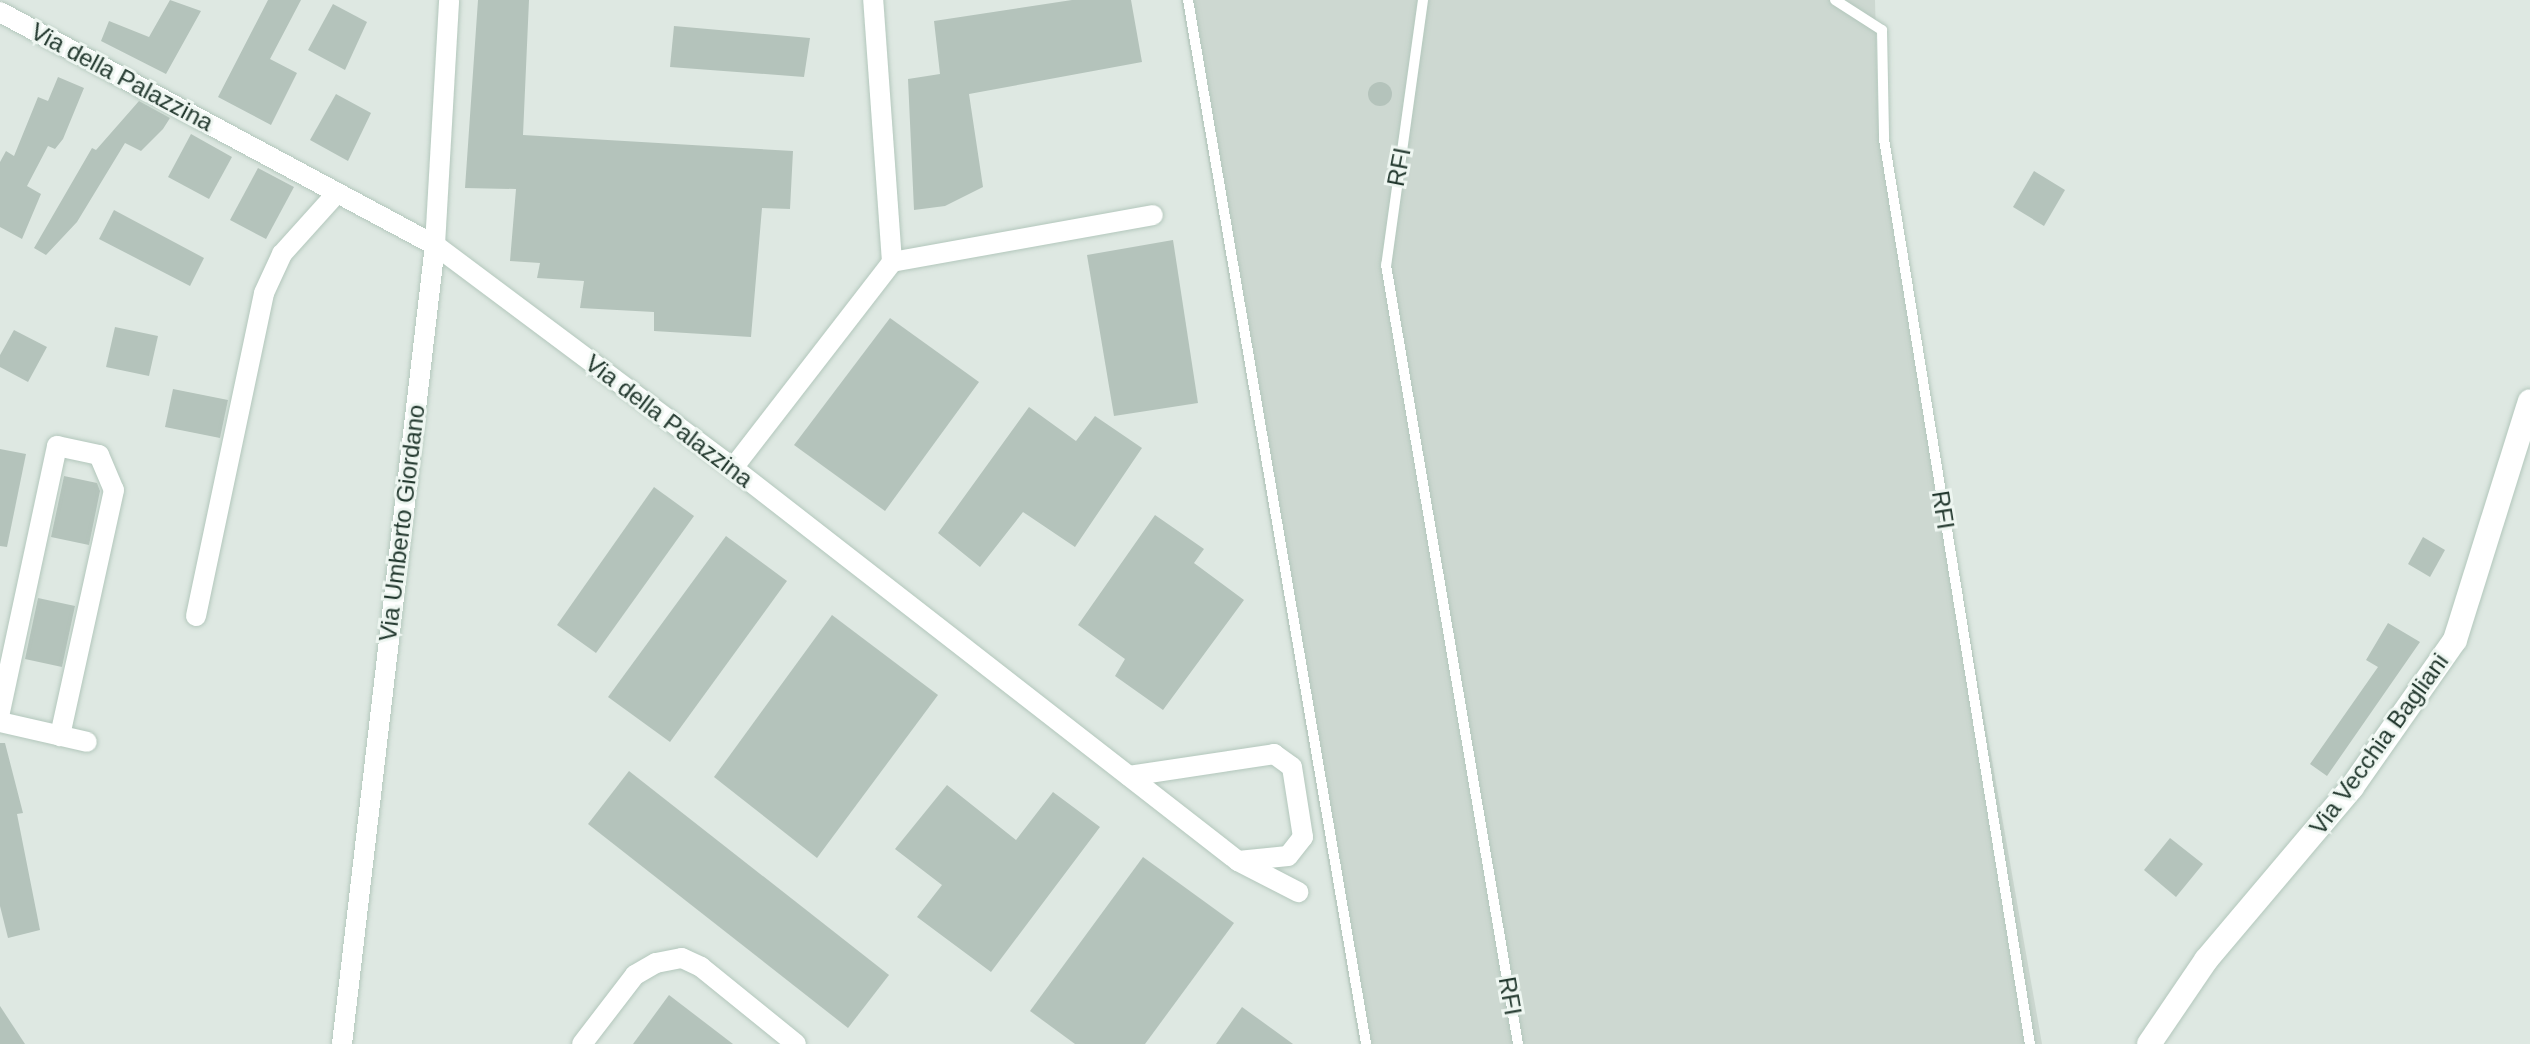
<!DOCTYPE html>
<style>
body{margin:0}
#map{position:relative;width:2530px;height:1044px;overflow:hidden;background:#dee8e2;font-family:Arial,sans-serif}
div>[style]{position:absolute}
.built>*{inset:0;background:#cdd8d1}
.building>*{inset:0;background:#b4c3bb}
.round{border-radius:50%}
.roads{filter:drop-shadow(0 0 2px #b3c7bc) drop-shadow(0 0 2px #b3c7bc)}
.lane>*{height:10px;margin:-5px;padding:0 5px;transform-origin:5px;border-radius:5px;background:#fff}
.street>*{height:20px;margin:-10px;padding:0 10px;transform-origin:10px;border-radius:10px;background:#fff}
.secondary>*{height:24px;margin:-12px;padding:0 12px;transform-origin:12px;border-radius:12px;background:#fff}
span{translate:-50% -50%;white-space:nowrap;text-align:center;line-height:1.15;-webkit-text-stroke:6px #eef6f1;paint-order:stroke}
.street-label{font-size:24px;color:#21372d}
</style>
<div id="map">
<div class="built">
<i style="clip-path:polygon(1181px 0,1875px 0,1878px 114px,2042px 1044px,1359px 1044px)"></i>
</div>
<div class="building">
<i style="clip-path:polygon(170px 0,201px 11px,166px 74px,101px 41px,109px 21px,149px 37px)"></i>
<i style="clip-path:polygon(268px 0,301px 0,270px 59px,297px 73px,271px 125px,218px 97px)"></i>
<i style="clip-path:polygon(478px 0,529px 0,523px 135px,793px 151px,790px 209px,762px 208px,751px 337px,654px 331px,654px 312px,580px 308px,584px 281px,537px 278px,540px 263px,510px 261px,516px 189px,465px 188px)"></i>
<i style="clip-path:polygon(1072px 0,1131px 0,1142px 62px,969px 94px,983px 187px,945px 206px,914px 210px,908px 79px,940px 74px,934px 21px)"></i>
<i style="clip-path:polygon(333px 4px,367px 22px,345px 70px,308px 50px)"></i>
<i style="clip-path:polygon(674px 26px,810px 38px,804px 77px,670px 67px)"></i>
<i style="clip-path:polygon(58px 77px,84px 88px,63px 139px,55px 149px,48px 146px,27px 186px,41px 194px,22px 239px,0 227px,0 162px,6px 151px,14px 156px,38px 97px,48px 101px)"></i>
<i class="round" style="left:1368px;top:82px;width:24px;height:24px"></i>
<i style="clip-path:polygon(336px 94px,371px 113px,348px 161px,310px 140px)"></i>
<i style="clip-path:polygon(139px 101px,170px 118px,163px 129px,141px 151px,125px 143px,77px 222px,46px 255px,34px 248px,92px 148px,96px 150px)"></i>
<i style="clip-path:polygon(191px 134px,232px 157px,209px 199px,168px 177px)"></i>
<i style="clip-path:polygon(258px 168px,294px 187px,266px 239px,230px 220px)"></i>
<i style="clip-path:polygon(2034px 171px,2065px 190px,2044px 226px,2013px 207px)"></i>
<i style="clip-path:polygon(114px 210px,204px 258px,190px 286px,99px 239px)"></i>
<i style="clip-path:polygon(1173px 240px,1198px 403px,1114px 416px,1087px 255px)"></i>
<i style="clip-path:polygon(890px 318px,979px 382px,885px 511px,794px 445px)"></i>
<i style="clip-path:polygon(115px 327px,158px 336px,149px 376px,106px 367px)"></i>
<i style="clip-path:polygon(14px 330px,47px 347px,28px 382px,0 367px,0 355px)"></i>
<i style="clip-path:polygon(173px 389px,228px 400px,220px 438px,165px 427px)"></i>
<i style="clip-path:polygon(1029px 407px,1076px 441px,1095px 416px,1142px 448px,1075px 547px,1023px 512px,980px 567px,938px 533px)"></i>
<i style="clip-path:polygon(0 449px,26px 454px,7px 547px,0 546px)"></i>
<i style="clip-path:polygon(64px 476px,97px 483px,100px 491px,89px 545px,51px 537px)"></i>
<i style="clip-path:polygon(654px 487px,694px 516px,596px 653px,557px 625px)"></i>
<i style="clip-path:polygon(1155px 515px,1204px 549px,1194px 563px,1244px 600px,1163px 710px,1115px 676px,1125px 659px,1078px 625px)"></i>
<i style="clip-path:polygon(726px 536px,787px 581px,670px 742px,608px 697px)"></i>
<i style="clip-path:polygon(2423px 537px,2445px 550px,2430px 577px,2408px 564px)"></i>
<i style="clip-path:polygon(38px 598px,75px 606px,62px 667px,25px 659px)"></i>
<i style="clip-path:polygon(832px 615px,938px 695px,817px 858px,714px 777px)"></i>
<i style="clip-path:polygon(2388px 623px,2420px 642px,2327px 776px,2310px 764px,2378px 667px,2366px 660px)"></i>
<i style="clip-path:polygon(0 743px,5px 743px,23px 813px,17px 814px,40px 930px,8px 938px,0 906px)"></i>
<i style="clip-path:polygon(629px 771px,889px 975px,848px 1028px,588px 824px)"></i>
<i style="clip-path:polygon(947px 785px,1016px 840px,1053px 792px,1100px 827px,991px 972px,917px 917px,942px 885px,895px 849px)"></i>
<i style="clip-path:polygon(2170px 838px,2203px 864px,2176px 897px,2144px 870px)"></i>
<i style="clip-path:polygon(1143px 857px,1234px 923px,1145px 1044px,1075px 1044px,1030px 1011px)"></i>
<i style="clip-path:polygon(669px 995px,733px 1044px,633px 1044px)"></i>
<i style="clip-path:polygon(0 1006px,25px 1044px,0 1044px)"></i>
<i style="clip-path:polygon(1242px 1007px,1293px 1044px,1216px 1044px)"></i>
</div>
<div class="roads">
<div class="lane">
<i style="left:1188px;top:0;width:1059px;rotate:80.32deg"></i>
<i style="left:1423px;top:0;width:268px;rotate:97.9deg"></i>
<i style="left:1386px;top:265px;width:790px;rotate:80.38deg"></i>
<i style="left:1835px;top:0;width:56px;rotate:32.6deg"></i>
<i style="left:1882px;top:30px;width:109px;rotate:88.9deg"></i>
<i style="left:1884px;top:139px;width:917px;rotate:80.84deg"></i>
</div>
<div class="street">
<i style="left:0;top:12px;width:493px;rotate:28.2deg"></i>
<i style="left:435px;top:245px;width:372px;rotate:36.8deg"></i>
<i style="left:733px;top:468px;width:640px;rotate:37.89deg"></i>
<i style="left:1238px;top:861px;width:68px;rotate:27.3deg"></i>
<i style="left:892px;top:262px;width:265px;rotate:-10.2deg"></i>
<i style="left:733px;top:468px;width:260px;rotate:-52.3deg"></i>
<i style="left:892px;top:262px;width:263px;rotate:-94.1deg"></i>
<i style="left:196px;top:616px;width:330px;rotate:-78.1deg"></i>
<i style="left:264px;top:293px;width:43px;rotate:-65.2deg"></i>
<i style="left:282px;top:254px;width:82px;rotate:-48deg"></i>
<i style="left:0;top:712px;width:272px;rotate:-77.9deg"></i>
<i style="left:57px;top:446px;width:43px;rotate:12.1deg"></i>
<i style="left:99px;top:455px;width:38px;rotate:67deg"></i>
<i style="left:114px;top:490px;width:252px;rotate:102.4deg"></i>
<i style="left:0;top:722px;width:89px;rotate:12.9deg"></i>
<i style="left:1129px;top:776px;width:147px;rotate:-8.6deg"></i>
<i style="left:1274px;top:754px;width:22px;rotate:36deg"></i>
<i style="left:1292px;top:767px;width:71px;rotate:81.1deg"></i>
<i style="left:1303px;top:837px;width:24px;rotate:128deg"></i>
<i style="left:1288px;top:856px;width:50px;rotate:174.3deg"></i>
<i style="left:342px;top:1044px;width:804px;rotate:-83.36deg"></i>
<i style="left:435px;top:245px;width:245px;rotate:-86.7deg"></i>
<i style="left:582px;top:1044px;width:87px;rotate:-52.5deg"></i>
<i style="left:635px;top:975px;width:24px;rotate:-30deg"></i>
<i style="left:656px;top:963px;width:26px;rotate:-11deg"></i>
<i style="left:682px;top:958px;width:21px;rotate:25deg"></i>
<i style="left:701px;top:967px;width:122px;rotate:39deg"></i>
</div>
<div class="secondary">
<i style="left:2149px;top:1044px;width:102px;rotate:-55.8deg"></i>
<i style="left:2206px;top:960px;width:226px;rotate:-49.8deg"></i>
<i style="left:2352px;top:787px;width:179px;rotate:-55deg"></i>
<i style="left:2455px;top:640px;width:250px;rotate:-72.6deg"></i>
</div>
</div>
<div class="street-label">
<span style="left:122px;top:77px;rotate:28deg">Via della Palazzina</span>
<span style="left:1399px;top:167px;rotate:-79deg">RFI</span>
<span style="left:669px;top:421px;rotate:37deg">Via della Palazzina</span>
<span style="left:1943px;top:510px;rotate:81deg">RFI</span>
<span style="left:402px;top:523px;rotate:-83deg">Via Umberto Giordano</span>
<span style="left:2379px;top:744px;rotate:-54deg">Via Vecchia Bagliani</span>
<span style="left:1510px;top:996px;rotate:80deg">RFI</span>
</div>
</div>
